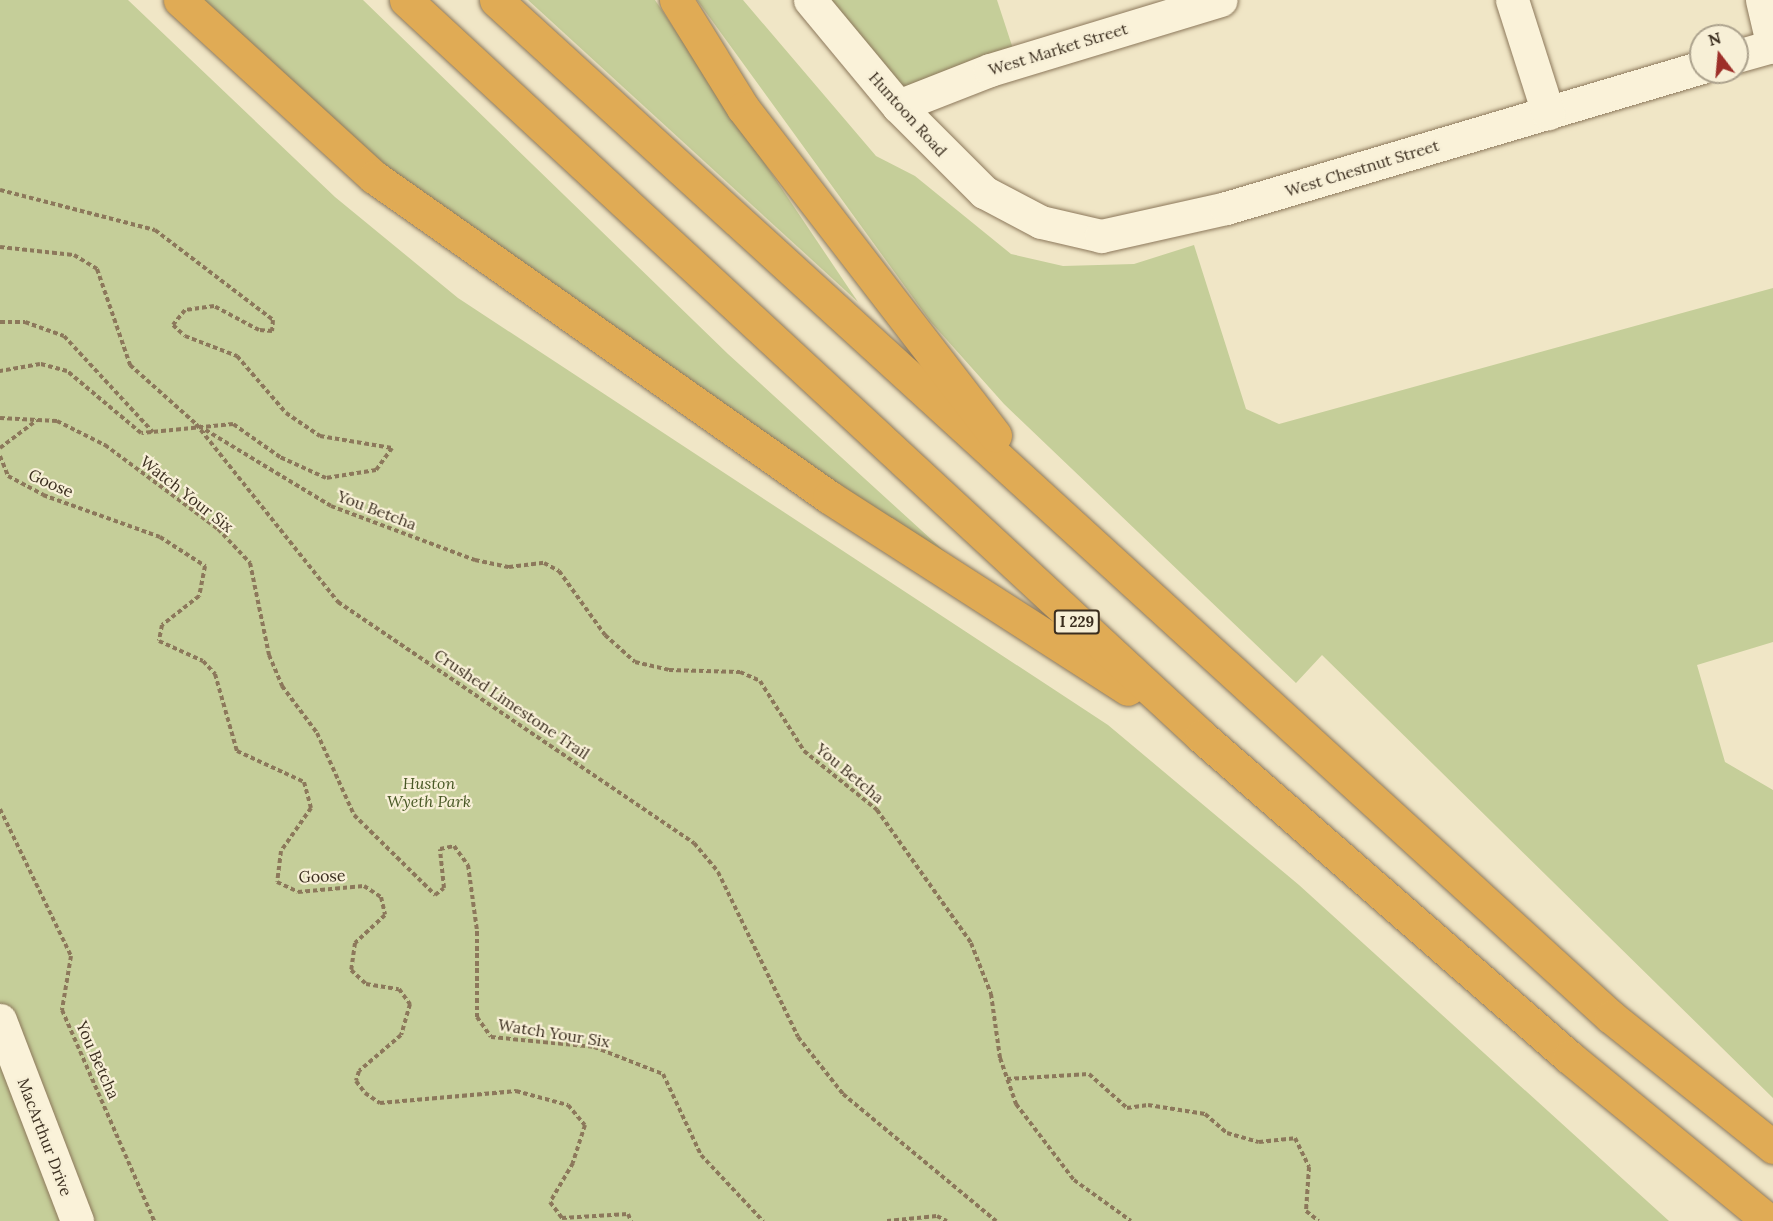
<!DOCTYPE html>
<style>
body{margin:0}
#map{position:relative;width:1773px;height:1221px;overflow:hidden;background:#f0e6c6;font-family:Lora,serif}
div>[style]{position:absolute}
.green>*{inset:0;background:#c5ce99}
.path>*{height:4px;margin-top:-2px;transform-origin:0;background:repeating-linear-gradient(90deg,#8c785b 0 4.5px,transparent 0 7.5px)}
.roads{filter:drop-shadow(0 0 2px #8c785b) drop-shadow(0 0 2px #8c785b)}
.street>*{height:33px;margin:-16.5px;padding:0 16.5px;transform-origin:16.5px;border-radius:16.5px;background:#faf2d9}
.highway>*{height:33px;margin:-16.5px;padding:0 16.5px;transform-origin:16.5px;border-radius:16.5px;background:#e0ab55}
span{translate:-50% -50%;white-space:nowrap;text-align:center;line-height:1.15;-webkit-text-stroke:4.5px #f7efd6;paint-order:stroke}
.shield-label span{padding:2px 4px;background:#f7efd6;border:2px solid;border-radius:4px;-webkit-text-stroke-width:0}
.shield-label{font-size:15px;color:#3b2e1f;font-weight:700}
.street-label{font-size:16px;color:#3b2e1f}
.park-label{font-size:16px;color:#485825;font-style:italic}
.north{position:absolute;left:1689px;top:24px;width:60px;height:60px;box-sizing:border-box;background:#f7efd6;border:2px solid #aca28d;border-radius:50%;rotate:344deg;font-size:16px;font-weight:700;line-height:24px;text-align:center;color:#3b2e1f}
.north::after{content:'';display:block;margin:auto;width:21px;height:27px;background:#9d2f29;clip-path:polygon(50% 0,100% 100%,50% 72%,0 100%)}
</style>
<div id="map">
<div class="green">
<i style="clip-path:polygon(0 0,128px 0,335px 197px,458px 298px,1108px 725px,1299px 885px,1669px 1221px,0 1221px)"></i>
<i style="clip-path:polygon(173px 0,363px 0,728px 354px,978px 582px,456px 248px)"></i>
<i style="clip-path:polygon(528px 0,655px 0,858px 302px)"></i>
<i style="clip-path:polygon(697px 0,743px 0,876px 156px,915px 176px,1011px 254px,1063px 266px,1134px 264px,1194px 245px,1246px 409px,1279px 424px,1773px 288px,1773px 642px,1697px 665px,1725px 762px,1773px 790px,1773px 1098px,1322px 655px,1296px 683px,1004px 404px,930px 321px)"></i>
<i style="clip-path:polygon(823px 0,997px 0,1016px 58px,918px 90px,885px 83px)"></i>
</div>
<div class="path">
<i style="left:0;top:190px;width:160px;rotate:14.5deg"></i>
<i style="left:155px;top:230px;width:148px;rotate:37.3deg"></i>
<i style="left:273px;top:320px;width:11px;rotate:95deg"></i>
<i style="left:272px;top:331px;width:13px;rotate:-176deg"></i>
<i style="left:259px;top:330px;width:51px;rotate:-151.9deg"></i>
<i style="left:214px;top:306px;width:29px;rotate:172deg"></i>
<i style="left:185px;top:310px;width:19px;rotate:129deg"></i>
<i style="left:173px;top:325px;width:16px;rotate:43deg"></i>
<i style="left:185px;top:336px;width:56px;rotate:21deg"></i>
<i style="left:237px;top:356px;width:75px;rotate:49.3deg"></i>
<i style="left:286px;top:413px;width:41px;rotate:34.1deg"></i>
<i style="left:320px;top:436px;width:73px;rotate:9.5deg"></i>
<i style="left:392px;top:448px;width:27px;rotate:126deg"></i>
<i style="left:376px;top:470px;width:51px;rotate:170.9deg"></i>
<i style="left:326px;top:478px;width:51px;rotate:-155.5deg"></i>
<i style="left:280px;top:457px;width:57px;rotate:-144.9deg"></i>
<i style="left:233px;top:424px;width:92px;rotate:174.4deg"></i>
<i style="left:141px;top:433px;width:97px;rotate:-140deg"></i>
<i style="left:67px;top:371px;width:28px;rotate:-165deg"></i>
<i style="left:40px;top:364px;width:41px;rotate:170.1deg"></i>
<i style="left:0;top:247px;width:74px;rotate:6.2deg"></i>
<i style="left:74px;top:255px;width:27px;rotate:31deg"></i>
<i style="left:97px;top:269px;width:102px;rotate:71deg"></i>
<i style="left:130px;top:365px;width:89px;rotate:41.8deg"></i>
<i style="left:196px;top:424px;width:228px;rotate:51.4deg"></i>
<i style="left:338px;top:602px;width:430px;rotate:34.1deg"></i>
<i style="left:694px;top:843px;width:38px;rotate:50deg"></i>
<i style="left:718px;top:872px;width:183px;rotate:64.1deg"></i>
<i style="left:798px;top:1037px;width:73px;rotate:51.7deg"></i>
<i style="left:843px;top:1094px;width:199px;rotate:39.7deg"></i>
<i style="left:0;top:322px;width:25px"></i>
<i style="left:25px;top:322px;width:41px;rotate:19.7deg"></i>
<i style="left:64px;top:336px;width:131px;rotate:47.2deg"></i>
<i style="left:0;top:418px;width:57px;rotate:3deg"></i>
<i style="left:57px;top:421px;width:54px;rotate:26.6deg"></i>
<i style="left:105px;top:445px;width:141px;rotate:36.6deg"></i>
<i style="left:218px;top:529px;width:47px;rotate:46.7deg"></i>
<i style="left:250px;top:563px;width:94px;rotate:78.3deg"></i>
<i style="left:269px;top:655px;width:34px;rotate:67deg"></i>
<i style="left:282px;top:686px;width:59px;rotate:53.3deg"></i>
<i style="left:317px;top:733px;width:90px;rotate:65.7deg"></i>
<i style="left:354px;top:815px;width:114px;rotate:44.6deg"></i>
<i style="left:435px;top:895px;width:11px;rotate:-38deg"></i>
<i style="left:444px;top:888px;width:39px;rotate:-96deg"></i>
<i style="left:440px;top:849px;width:14px;rotate:-12deg"></i>
<i style="left:454px;top:846px;width:24px;rotate:54deg"></i>
<i style="left:468px;top:865px;width:67px;rotate:82.2deg"></i>
<i style="left:477px;top:931px;width:86px;rotate:90deg"></i>
<i style="left:477px;top:1017px;width:24px;rotate:55deg"></i>
<i style="left:491px;top:1037px;width:103px;rotate:5.5deg"></i>
<i style="left:594px;top:1047px;width:74px;rotate:21.4deg"></i>
<i style="left:663px;top:1074px;width:89px;rotate:64.9deg"></i>
<i style="left:701px;top:1155px;width:91px;rotate:46.8deg"></i>
<i style="left:199px;top:426px;width:154px;rotate:31.2deg"></i>
<i style="left:331px;top:506px;width:154px;rotate:20.6deg"></i>
<i style="left:475px;top:560px;width:35px;rotate:12deg"></i>
<i style="left:509px;top:567px;width:35px;rotate:-7deg"></i>
<i style="left:544px;top:563px;width:17px;rotate:28deg"></i>
<i style="left:559px;top:571px;width:79px;rotate:54.3deg"></i>
<i style="left:605px;top:635px;width:40px;rotate:42deg"></i>
<i style="left:635px;top:662px;width:35px;rotate:13deg"></i>
<i style="left:669px;top:670px;width:71px;rotate:1.6deg"></i>
<i style="left:740px;top:672px;width:22px;rotate:24deg"></i>
<i style="left:760px;top:681px;width:83px;rotate:57.8deg"></i>
<i style="left:804px;top:751px;width:94px;rotate:38.9deg"></i>
<i style="left:877px;top:810px;width:163px;rotate:54.7deg"></i>
<i style="left:971px;top:943px;width:55px;rotate:68.6deg"></i>
<i style="left:991px;top:994px;width:65px;rotate:82deg"></i>
<i style="left:1000px;top:1058px;width:49px;rotate:70.8deg"></i>
<i style="left:1016px;top:1104px;width:96px;rotate:52.7deg"></i>
<i style="left:1074px;top:1180px;width:70px;rotate:35.7deg"></i>
<i style="left:0;top:448px;width:46px;rotate:-37.1deg"></i>
<i style="left:0;top:456px;width:22px;rotate:68deg"></i>
<i style="left:8px;top:476px;width:40px;rotate:28deg"></i>
<i style="left:43px;top:495px;width:124px;rotate:19.7deg"></i>
<i style="left:160px;top:537px;width:54px;rotate:32.8deg"></i>
<i style="left:205px;top:566px;width:31px;rotate:101deg"></i>
<i style="left:199px;top:596px;width:47px;rotate:141.9deg"></i>
<i style="left:162px;top:625px;width:16px;rotate:101deg"></i>
<i style="left:159px;top:641px;width:48px;rotate:24.4deg"></i>
<i style="left:203px;top:661px;width:18px;rotate:47deg"></i>
<i style="left:215px;top:674px;width:80px;rotate:74.1deg"></i>
<i style="left:237px;top:751px;width:74px;rotate:24.8deg"></i>
<i style="left:304px;top:782px;width:27px;rotate:75deg"></i>
<i style="left:311px;top:808px;width:52px;rotate:124.9deg"></i>
<i style="left:281px;top:851px;width:31px;rotate:97deg"></i>
<i style="left:277px;top:882px;width:23px;rotate:25deg"></i>
<i style="left:298px;top:892px;width:66px;rotate:-5.2deg"></i>
<i style="left:364px;top:886px;width:20px;rotate:33deg"></i>
<i style="left:381px;top:897px;width:18px;rotate:77deg"></i>
<i style="left:385px;top:915px;width:41px;rotate:137deg"></i>
<i style="left:355px;top:943px;width:27px;rotate:98deg"></i>
<i style="left:351px;top:970px;width:21px;rotate:43deg"></i>
<i style="left:366px;top:984px;width:33px;rotate:9deg"></i>
<i style="left:399px;top:989px;width:19px;rotate:54deg"></i>
<i style="left:410px;top:1004px;width:32px;rotate:106deg"></i>
<i style="left:401px;top:1035px;width:55px;rotate:139.4deg"></i>
<i style="left:359px;top:1071px;width:10px;rotate:107deg"></i>
<i style="left:356px;top:1081px;width:15px;rotate:53deg"></i>
<i style="left:365px;top:1093px;width:18px;rotate:34deg"></i>
<i style="left:380px;top:1103px;width:137px;rotate:-5deg"></i>
<i style="left:516px;top:1091px;width:54px;rotate:15.1deg"></i>
<i style="left:568px;top:1105px;width:26px;rotate:50deg"></i>
<i style="left:585px;top:1125px;width:40px;rotate:108deg"></i>
<i style="left:573px;top:1163px;width:45px;rotate:120.5deg"></i>
<i style="left:550px;top:1202px;width:20px;rotate:53deg"></i>
<i style="left:562px;top:1218px;width:66px;rotate:-3.5deg"></i>
<i style="left:628px;top:1214px;width:8px;rotate:67deg"></i>
<i style="left:0;top:809px;width:163px;rotate:64.2deg"></i>
<i style="left:71px;top:956px;width:55px;rotate:99.5deg"></i>
<i style="left:62px;top:1010px;width:230px;rotate:66.4deg"></i>
<i style="left:1007px;top:1079px;width:82px;rotate:-3.5deg"></i>
<i style="left:1089px;top:1074px;width:51px;rotate:41.8deg"></i>
<i style="left:1127px;top:1108px;width:21px;rotate:-8deg"></i>
<i style="left:1148px;top:1105px;width:58px;rotate:9deg"></i>
<i style="left:1205px;top:1114px;width:29px;rotate:41deg"></i>
<i style="left:1227px;top:1133px;width:33px;rotate:16deg"></i>
<i style="left:1259px;top:1142px;width:36px;rotate:-6deg"></i>
<i style="left:1295px;top:1138px;width:32px;rotate:64deg"></i>
<i style="left:1309px;top:1167px;width:44px;rotate:93.9deg"></i>
<i style="left:1306px;top:1211px;width:16px;rotate:38deg"></i>
<i style="left:887px;top:1221px;width:50px;rotate:-5.7deg"></i>
<i style="left:937px;top:1216px;width:11px;rotate:27deg"></i>
</div>
<div class="roads">
<div class="street">
<i style="left:810px;top:0;width:138px;rotate:50.3deg"></i>
<i style="left:898px;top:106px;width:122px;rotate:45deg"></i>
<i style="left:984px;top:192px;width:64px;rotate:27.8deg"></i>
<i style="left:1041px;top:222px;width:62px;rotate:13.1deg"></i>
<i style="left:1101px;top:236px;width:128px;rotate:-12.6deg"></i>
<i style="left:1226px;top:208px;width:495px;rotate:-16.5deg"></i>
<i style="left:1512px;top:0;width:119px;rotate:72.3deg"></i>
<i style="left:1762px;top:0;width:48px;rotate:76.8deg"></i>
<i style="left:1737px;top:56px;width:37px;rotate:-16deg"></i>
<i style="left:898px;top:106px;width:99px;rotate:-21.4deg"></i>
<i style="left:990px;top:70px;width:241px;rotate:-16.9deg"></i>
<i style="left:0;top:1020px;width:215px;rotate:69deg"></i>
</div>
<div class="highway">
<i style="left:180px;top:0;width:263px;rotate:42.4deg"></i>
<i style="left:374px;top:177px;width:556px;rotate:35.12deg"></i>
<i style="left:829px;top:497px;width:355px;rotate:32.7deg"></i>
<i style="left:406px;top:0;width:1083px;rotate:42.79deg"></i>
<i style="left:1201px;top:736px;width:488px;rotate:41.1deg"></i>
<i style="left:1569px;top:1057px;width:259px;rotate:39.4deg"></i>
<i style="left:496px;top:0;width:1509px;rotate:42.37deg"></i>
<i style="left:1611px;top:1017px;width:208px;rotate:38.7deg"></i>
<i style="left:676px;top:0;width:127px;rotate:58.2deg"></i>
<i style="left:743px;top:108px;width:413px;rotate:52.4deg"></i>
</div>
</div>
<div class="shield-label">
<span style="left:1077px;top:622px">I 229</span>
</div>
<div class="street-label">
<span style="left:1058px;top:49px;rotate:-17deg">West Market Street</span>
<span style="left:908px;top:114px;rotate:48deg">Huntoon Road</span>
<span style="left:1362px;top:168px;rotate:-17deg">West Chestnut Street</span>
<span style="left:51px;top:483px;rotate:24deg">Goose</span>
<span style="left:187px;top:494px;rotate:38deg">Watch Your Six</span>
<span style="left:377px;top:510px;rotate:21deg">You Betcha</span>
<span style="left:512px;top:704px;rotate:34deg">Crushed Limestone Trail</span>
<span style="left:850px;top:773px;rotate:40deg">You Betcha</span>
<span style="left:322px;top:876px;rotate:-2deg">Goose</span>
<span style="left:554px;top:1033px;rotate:9deg">Watch Your Six</span>
<span style="left:98px;top:1060px;rotate:66deg">You Betcha</span>
<span style="left:45px;top:1137px;rotate:69deg">MacArthur Drive</span>
</div>
<div class="park-label">
<span style="left:429px;top:792px">Huston<br>Wyeth Park</span>
</div>
<div class="north">N</div>
</div>
